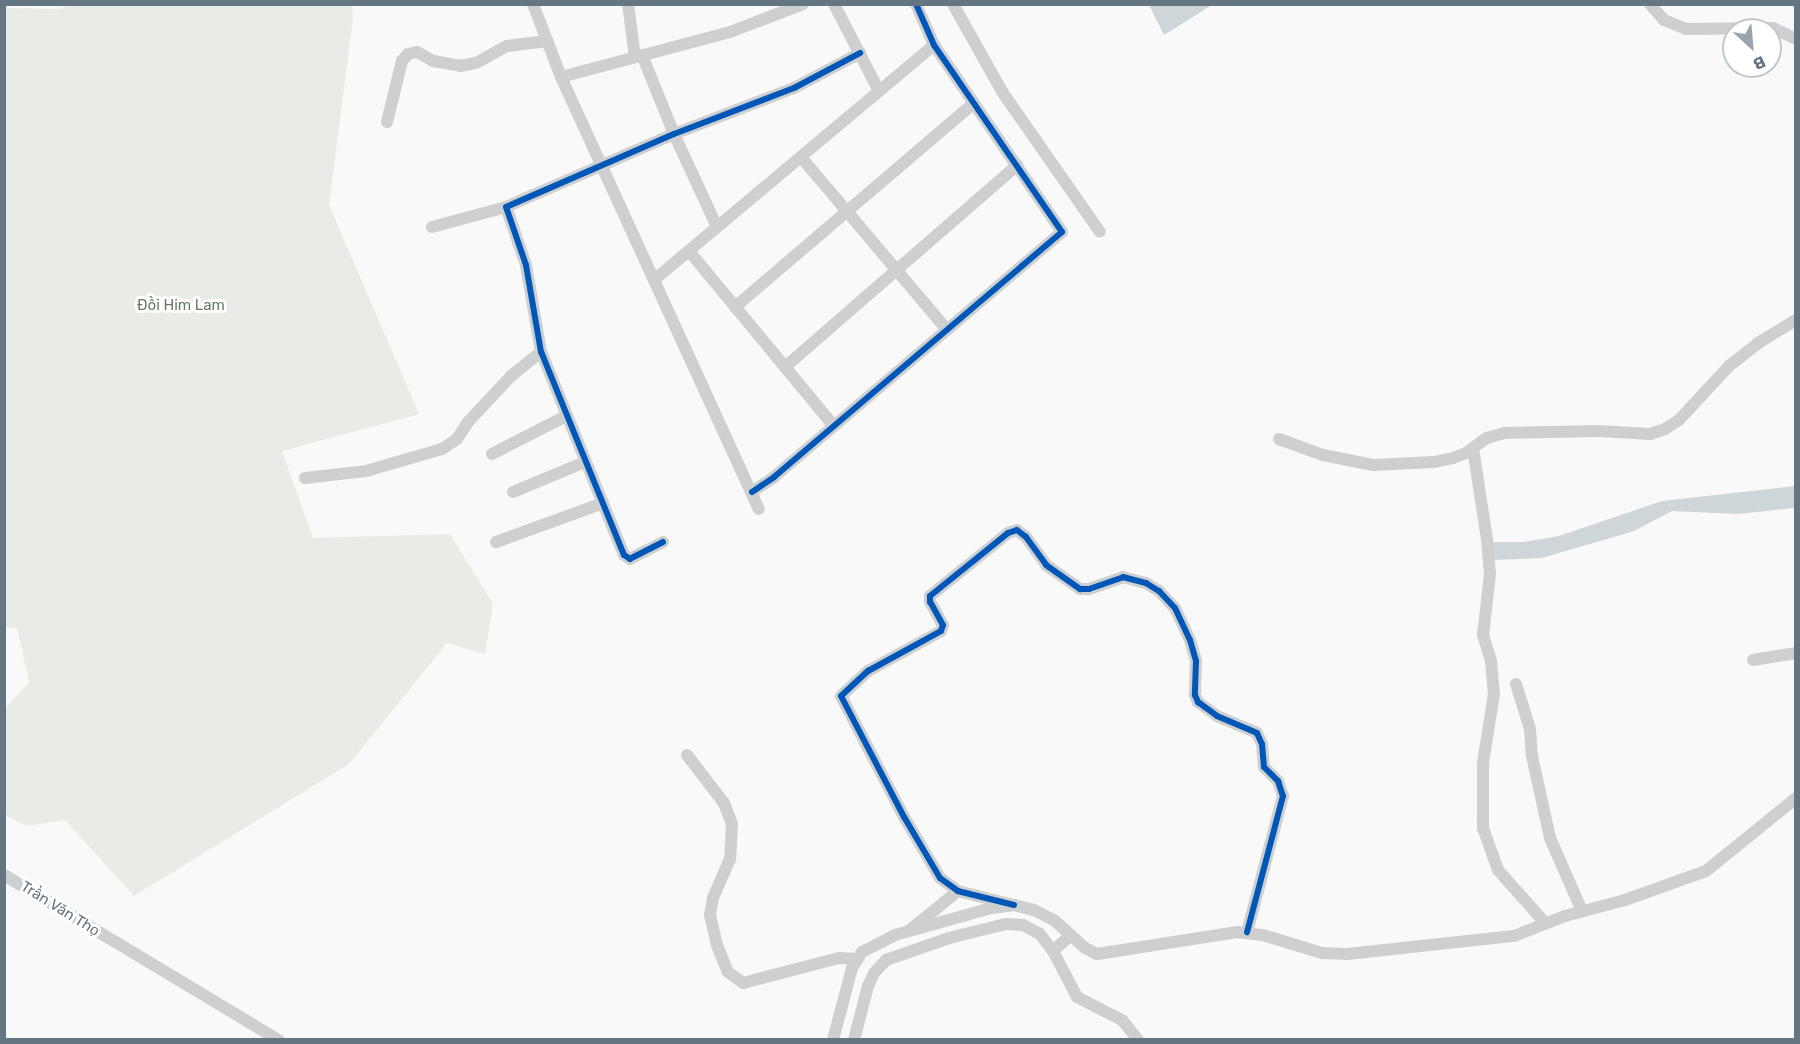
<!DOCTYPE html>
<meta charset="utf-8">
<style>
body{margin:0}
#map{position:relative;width:1800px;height:1044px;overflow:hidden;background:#f9f9f9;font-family:Rubik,sans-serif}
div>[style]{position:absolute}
.green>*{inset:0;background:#e8ebe6}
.water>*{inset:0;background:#ced6d9}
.minor>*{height:12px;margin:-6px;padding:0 6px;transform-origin:6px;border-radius:6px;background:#cecfd0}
.cycleway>*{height:6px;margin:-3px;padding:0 3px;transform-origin:3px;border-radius:3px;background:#0057b8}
span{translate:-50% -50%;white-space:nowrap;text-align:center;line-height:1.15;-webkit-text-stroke:6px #fff;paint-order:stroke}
.park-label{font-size:15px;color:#687a64}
.street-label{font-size:15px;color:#657683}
.frame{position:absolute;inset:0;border:6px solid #657683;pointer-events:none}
.north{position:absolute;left:1722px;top:18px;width:60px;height:60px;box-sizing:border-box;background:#fff;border:2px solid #c1c8cd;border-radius:50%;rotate:154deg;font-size:16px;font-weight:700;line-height:24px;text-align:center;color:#657683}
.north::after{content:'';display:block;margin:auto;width:21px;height:27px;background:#99a4ac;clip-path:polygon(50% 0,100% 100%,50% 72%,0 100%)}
</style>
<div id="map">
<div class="green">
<i style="clip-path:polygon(68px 5px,352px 5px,353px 18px,329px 205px,419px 414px,282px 451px,313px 538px,450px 534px,493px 604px,485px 654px,447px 643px,349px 764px,134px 896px,65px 820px,27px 826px,5px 815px,5px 709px,29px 682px,17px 628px,4px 627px,5px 8px,61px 9px)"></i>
</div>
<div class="water">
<i style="clip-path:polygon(1149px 5px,1212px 5px,1164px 35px)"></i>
<i style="clip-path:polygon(1795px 486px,1795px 508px,1738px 514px,1672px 511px,1634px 531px,1542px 558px,1493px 560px,1492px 542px,1524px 542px,1559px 536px,1662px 501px)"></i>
</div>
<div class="minor">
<i style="left:533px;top:4px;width:78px;rotate:69deg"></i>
<i style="left:561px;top:77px;width:475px;rotate:65.4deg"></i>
<i style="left:628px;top:4px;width:53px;rotate:82.5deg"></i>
<i style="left:834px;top:4px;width:98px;rotate:62.7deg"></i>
<i style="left:953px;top:4px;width:102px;rotate:60.7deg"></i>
<i style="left:1003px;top:93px;width:169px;rotate:55.1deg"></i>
<i style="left:1650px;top:4px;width:21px;rotate:49deg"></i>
<i style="left:1664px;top:20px;width:24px;rotate:22deg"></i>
<i style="left:1686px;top:29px;width:87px;rotate:-0.7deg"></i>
<i style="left:1773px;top:28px;width:25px;rotate:26deg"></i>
<i style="left:642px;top:55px;width:85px;rotate:67.9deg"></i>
<i style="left:674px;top:134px;width:102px;rotate:65.2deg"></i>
<i style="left:561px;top:77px;width:175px;rotate:-14.9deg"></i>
<i style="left:730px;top:32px;width:78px;rotate:-21deg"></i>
<i style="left:387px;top:122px;width:63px;rotate:-76.2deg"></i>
<i style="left:402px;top:61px;width:9px;rotate:-49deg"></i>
<i style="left:408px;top:54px;width:9px;rotate:-13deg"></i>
<i style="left:417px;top:52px;width:18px;rotate:29deg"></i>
<i style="left:433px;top:61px;width:27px;rotate:10deg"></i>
<i style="left:460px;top:66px;width:16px;rotate:-11deg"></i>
<i style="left:476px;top:63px;width:35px;rotate:-29deg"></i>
<i style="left:507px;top:46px;width:41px;rotate:-7deg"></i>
<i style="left:801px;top:157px;width:226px;rotate:49.8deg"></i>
<i style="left:432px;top:227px;width:77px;rotate:-15.1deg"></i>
<i style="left:689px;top:251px;width:227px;rotate:50.4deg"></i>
<i style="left:654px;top:280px;width:366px;rotate:-40deg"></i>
<i style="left:735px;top:307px;width:314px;rotate:-40.5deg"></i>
<i style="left:785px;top:367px;width:308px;rotate:-41deg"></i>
<i style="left:1279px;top:439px;width:47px;rotate:20deg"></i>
<i style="left:1323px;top:455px;width:51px;rotate:11.3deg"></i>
<i style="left:1373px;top:465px;width:61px;rotate:-2.8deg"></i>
<i style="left:1434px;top:462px;width:19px;rotate:-12deg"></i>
<i style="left:1453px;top:458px;width:14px;rotate:-21deg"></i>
<i style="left:1466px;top:453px;width:26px;rotate:-36deg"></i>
<i style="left:1487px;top:438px;width:18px;rotate:-16deg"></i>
<i style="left:1504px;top:433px;width:95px;rotate:-1.2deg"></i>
<i style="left:1599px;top:431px;width:51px;rotate:3.4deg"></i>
<i style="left:1650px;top:434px;width:16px;rotate:-18deg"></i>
<i style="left:1665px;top:429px;width:17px;rotate:-33deg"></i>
<i style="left:1679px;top:420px;width:74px;rotate:-47.2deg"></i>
<i style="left:1729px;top:366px;width:37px;rotate:-38deg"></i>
<i style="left:1758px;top:343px;width:44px;rotate:-31.2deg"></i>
<i style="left:1473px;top:448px;width:93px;rotate:81.3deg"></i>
<i style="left:1487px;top:540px;width:34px;rotate:85deg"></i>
<i style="left:1490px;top:574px;width:61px;rotate:96.5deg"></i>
<i style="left:1483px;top:635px;width:27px;rotate:73deg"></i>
<i style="left:1491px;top:661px;width:33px;rotate:85deg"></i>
<i style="left:1494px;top:694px;width:70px;rotate:99.1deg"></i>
<i style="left:1483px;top:763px;width:65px;rotate:90deg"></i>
<i style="left:1483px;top:828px;width:45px;rotate:70.3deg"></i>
<i style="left:1498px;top:870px;width:71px;rotate:48.4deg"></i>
<i style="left:492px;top:454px;width:83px;rotate:-27.2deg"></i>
<i style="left:305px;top:478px;width:61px;rotate:-6.5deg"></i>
<i style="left:366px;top:471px;width:79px;rotate:-16.1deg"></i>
<i style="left:442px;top:449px;width:18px;rotate:-34deg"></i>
<i style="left:457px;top:439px;width:20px;rotate:-57deg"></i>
<i style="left:468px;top:422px;width:63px;rotate:-46.9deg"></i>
<i style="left:511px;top:376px;width:38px;rotate:-39deg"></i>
<i style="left:513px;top:492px;width:78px;rotate:-22.6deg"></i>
<i style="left:752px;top:492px;width:27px;rotate:-34deg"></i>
<i style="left:774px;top:477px;width:378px;rotate:-40.4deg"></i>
<i style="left:1062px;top:232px;width:227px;rotate:-124.4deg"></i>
<i style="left:934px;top:45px;width:45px;rotate:-113.7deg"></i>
<i style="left:496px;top:542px;width:114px;rotate:-20deg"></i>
<i style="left:663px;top:542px;width:37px;rotate:153deg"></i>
<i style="left:630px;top:559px;width:7px;rotate:-146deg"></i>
<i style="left:624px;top:555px;width:219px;rotate:-112.2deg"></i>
<i style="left:541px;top:352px;width:88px;rotate:-99.8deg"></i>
<i style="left:526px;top:265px;width:61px;rotate:-109deg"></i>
<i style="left:506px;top:207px;width:183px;rotate:-23.5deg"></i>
<i style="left:674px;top:134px;width:129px;rotate:-21deg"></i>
<i style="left:794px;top:88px;width:75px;rotate:-27.9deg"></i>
<i style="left:1753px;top:660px;width:44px;rotate:-9.2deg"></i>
<i style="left:1516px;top:684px;width:47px;rotate:72.7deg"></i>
<i style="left:1530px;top:729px;width:27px;rotate:86deg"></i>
<i style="left:1532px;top:756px;width:84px;rotate:77.6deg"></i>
<i style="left:1550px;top:838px;width:80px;rotate:66.3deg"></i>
<i style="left:687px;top:755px;width:61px;rotate:52.4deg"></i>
<i style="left:724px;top:803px;width:22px;rotate:69deg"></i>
<i style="left:732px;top:824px;width:35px;rotate:93deg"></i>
<i style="left:730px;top:859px;width:43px;rotate:113.6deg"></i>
<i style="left:713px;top:898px;width:17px;rotate:100deg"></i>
<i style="left:710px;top:915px;width:31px;rotate:77deg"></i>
<i style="left:717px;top:945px;width:29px;rotate:68deg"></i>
<i style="left:728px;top:972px;width:19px;rotate:36deg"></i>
<i style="left:743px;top:983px;width:99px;rotate:-14.6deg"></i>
<i style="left:839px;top:958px;width:18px;rotate:3deg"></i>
<i style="left:4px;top:875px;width:321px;rotate:31deg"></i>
<i style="left:1014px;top:905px;width:58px;rotate:-166deg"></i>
<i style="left:958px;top:891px;width:22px;rotate:-144deg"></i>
<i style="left:940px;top:878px;width:71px;rotate:-120.5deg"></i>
<i style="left:904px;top:817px;width:136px;rotate:-117.5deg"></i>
<i style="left:841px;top:696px;width:37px;rotate:-43deg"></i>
<i style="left:868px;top:671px;width:83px;rotate:-28.7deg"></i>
<i style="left:941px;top:631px;width:6px;rotate:-72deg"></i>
<i style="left:943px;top:625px;width:26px;rotate:-119deg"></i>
<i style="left:930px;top:602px;width:6px;rotate:-90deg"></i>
<i style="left:930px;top:596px;width:100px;rotate:-38.9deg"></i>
<i style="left:1008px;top:533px;width:9px;rotate:-18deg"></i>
<i style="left:1017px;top:530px;width:11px;rotate:38deg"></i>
<i style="left:1026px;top:537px;width:34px;rotate:54deg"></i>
<i style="left:1046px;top:565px;width:42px;rotate:35.2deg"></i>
<i style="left:1080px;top:589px;width:9px"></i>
<i style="left:1089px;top:589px;width:36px;rotate:-19deg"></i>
<i style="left:1123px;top:577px;width:24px;rotate:15deg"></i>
<i style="left:1146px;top:583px;width:15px;rotate:32deg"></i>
<i style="left:1159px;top:591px;width:23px;rotate:47deg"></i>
<i style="left:1175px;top:608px;width:35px;rotate:65deg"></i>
<i style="left:1190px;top:640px;width:22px;rotate:74deg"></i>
<i style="left:1196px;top:661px;width:34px;rotate:92deg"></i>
<i style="left:1195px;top:695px;width:8px;rotate:67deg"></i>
<i style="left:1198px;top:702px;width:24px;rotate:36deg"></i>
<i style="left:1217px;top:716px;width:43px;rotate:23deg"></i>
<i style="left:1257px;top:733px;width:12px;rotate:66deg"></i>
<i style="left:1262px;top:744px;width:23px;rotate:85deg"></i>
<i style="left:1264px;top:767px;width:20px;rotate:45deg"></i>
<i style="left:1278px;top:781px;width:16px;rotate:72deg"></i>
<i style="left:1283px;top:796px;width:141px;rotate:104.8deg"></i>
<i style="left:910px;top:930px;width:62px;rotate:-39.1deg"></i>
<i style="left:1053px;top:951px;width:24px;rotate:-42deg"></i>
<i style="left:833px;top:1040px;width:74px;rotate:-75.2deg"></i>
<i style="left:852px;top:968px;width:19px;rotate:-58deg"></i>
<i style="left:862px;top:952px;width:37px;rotate:-27deg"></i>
<i style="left:895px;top:935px;width:101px;rotate:-15.6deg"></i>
<i style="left:992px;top:908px;width:22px;rotate:-8deg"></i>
<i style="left:1014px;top:905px;width:21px;rotate:14deg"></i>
<i style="left:1034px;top:910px;width:22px;rotate:27deg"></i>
<i style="left:1054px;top:920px;width:42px;rotate:42.1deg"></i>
<i style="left:1085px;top:948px;width:13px;rotate:27deg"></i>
<i style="left:1097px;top:954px;width:142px;rotate:-8.9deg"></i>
<i style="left:1237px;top:932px;width:26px;rotate:7deg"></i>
<i style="left:1263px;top:935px;width:62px;rotate:17deg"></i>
<i style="left:1322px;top:953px;width:25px;rotate:2deg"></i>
<i style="left:1347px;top:954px;width:168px;rotate:-6.2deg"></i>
<i style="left:1514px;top:936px;width:55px;rotate:-21.4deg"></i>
<i style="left:1565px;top:916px;width:62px;rotate:-14.9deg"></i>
<i style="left:1625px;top:900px;width:86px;rotate:-19.7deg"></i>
<i style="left:1706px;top:871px;width:116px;rotate:-39deg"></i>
<i style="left:854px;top:1040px;width:56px;rotate:-75.5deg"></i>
<i style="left:868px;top:986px;width:14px;rotate:-65deg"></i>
<i style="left:874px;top:973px;width:18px;rotate:-47deg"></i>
<i style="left:886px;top:960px;width:67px;rotate:-19.2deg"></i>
<i style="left:949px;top:938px;width:59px;rotate:-13.8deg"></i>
<i style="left:1006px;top:924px;width:17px;rotate:3deg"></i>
<i style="left:1023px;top:925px;width:19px;rotate:28deg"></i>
<i style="left:1040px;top:934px;width:21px;rotate:53deg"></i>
<i style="left:1053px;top:951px;width:52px;rotate:62.4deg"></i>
<i style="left:1077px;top:997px;width:51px;rotate:27.1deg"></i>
<i style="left:1122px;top:1020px;width:26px;rotate:51deg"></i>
</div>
<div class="cycleway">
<i style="left:752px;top:492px;width:27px;rotate:-34deg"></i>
<i style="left:774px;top:477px;width:378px;rotate:-40.4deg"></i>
<i style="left:1062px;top:232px;width:227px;rotate:-124.4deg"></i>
<i style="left:934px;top:45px;width:45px;rotate:-113.7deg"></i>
<i style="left:663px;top:542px;width:37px;rotate:153deg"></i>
<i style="left:630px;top:559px;width:7px;rotate:-146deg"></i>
<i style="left:624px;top:555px;width:219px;rotate:-112.2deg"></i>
<i style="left:541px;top:352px;width:88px;rotate:-99.8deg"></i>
<i style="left:526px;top:265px;width:61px;rotate:-109deg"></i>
<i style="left:506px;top:207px;width:183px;rotate:-23.5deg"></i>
<i style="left:674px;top:134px;width:129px;rotate:-21deg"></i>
<i style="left:794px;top:88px;width:75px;rotate:-27.9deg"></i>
<i style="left:1014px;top:905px;width:58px;rotate:-166deg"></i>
<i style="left:958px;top:891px;width:22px;rotate:-144deg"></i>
<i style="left:940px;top:878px;width:71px;rotate:-120.5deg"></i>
<i style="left:904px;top:817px;width:136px;rotate:-117.5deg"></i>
<i style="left:841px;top:696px;width:37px;rotate:-43deg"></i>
<i style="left:868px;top:671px;width:83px;rotate:-28.7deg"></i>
<i style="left:941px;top:631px;width:6px;rotate:-72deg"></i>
<i style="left:943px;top:625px;width:26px;rotate:-119deg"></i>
<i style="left:930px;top:602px;width:6px;rotate:-90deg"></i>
<i style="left:930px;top:596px;width:100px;rotate:-38.9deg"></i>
<i style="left:1008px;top:533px;width:9px;rotate:-18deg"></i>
<i style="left:1017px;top:530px;width:11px;rotate:38deg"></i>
<i style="left:1026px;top:537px;width:34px;rotate:54deg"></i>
<i style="left:1046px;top:565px;width:42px;rotate:35.2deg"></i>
<i style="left:1080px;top:589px;width:9px"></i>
<i style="left:1089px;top:589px;width:36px;rotate:-19deg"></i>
<i style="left:1123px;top:577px;width:24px;rotate:15deg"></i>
<i style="left:1146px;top:583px;width:15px;rotate:32deg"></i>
<i style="left:1159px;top:591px;width:23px;rotate:47deg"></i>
<i style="left:1175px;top:608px;width:35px;rotate:65deg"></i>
<i style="left:1190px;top:640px;width:22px;rotate:74deg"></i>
<i style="left:1196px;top:661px;width:34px;rotate:92deg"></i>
<i style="left:1195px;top:695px;width:8px;rotate:67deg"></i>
<i style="left:1198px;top:702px;width:24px;rotate:36deg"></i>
<i style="left:1217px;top:716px;width:43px;rotate:23deg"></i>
<i style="left:1257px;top:733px;width:12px;rotate:66deg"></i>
<i style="left:1262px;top:744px;width:23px;rotate:85deg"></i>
<i style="left:1264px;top:767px;width:20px;rotate:45deg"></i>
<i style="left:1278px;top:781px;width:16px;rotate:72deg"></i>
<i style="left:1283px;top:796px;width:141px;rotate:104.8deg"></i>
</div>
<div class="park-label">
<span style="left:181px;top:306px">Đồi Him Lam</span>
</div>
<div class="street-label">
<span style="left:60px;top:909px;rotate:32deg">Trần Văn Thọ</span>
</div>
<div class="frame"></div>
<div class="north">B</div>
</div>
